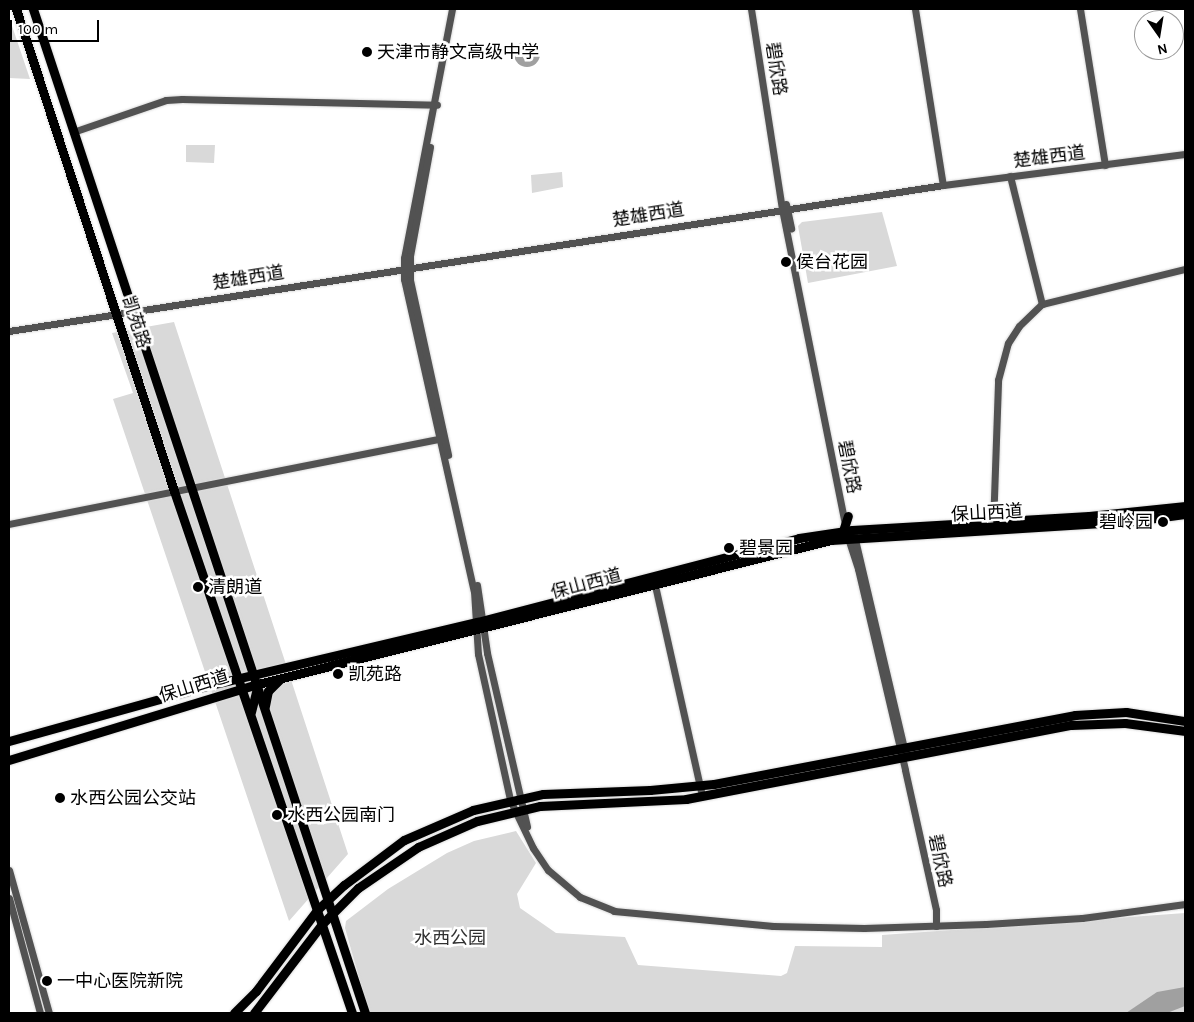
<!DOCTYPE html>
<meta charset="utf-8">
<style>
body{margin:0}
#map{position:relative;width:1194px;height:1022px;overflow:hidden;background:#fff;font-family:Karla,"Noto Sans SC",sans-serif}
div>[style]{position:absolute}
.green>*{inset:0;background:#d9d9d9}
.water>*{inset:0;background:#a0a0a0}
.round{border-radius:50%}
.roads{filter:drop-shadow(0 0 1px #dbdbdb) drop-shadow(0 0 1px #dbdbdb)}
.minor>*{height:7px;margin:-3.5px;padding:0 3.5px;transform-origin:3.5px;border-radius:3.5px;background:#525252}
.major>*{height:9px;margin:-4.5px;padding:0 4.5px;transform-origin:4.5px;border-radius:4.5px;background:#000}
.dots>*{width:14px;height:14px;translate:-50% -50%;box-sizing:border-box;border:2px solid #fff;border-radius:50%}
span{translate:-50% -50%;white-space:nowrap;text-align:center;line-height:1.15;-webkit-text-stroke:5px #fff;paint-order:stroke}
.poi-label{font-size:18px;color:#000}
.left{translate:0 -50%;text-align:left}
.right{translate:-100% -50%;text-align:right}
.street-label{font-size:18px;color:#000}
.park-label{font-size:18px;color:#303030}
.frame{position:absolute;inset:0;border:10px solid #000;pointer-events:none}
.north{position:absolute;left:1134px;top:10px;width:50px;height:50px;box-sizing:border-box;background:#fff;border:1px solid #999;border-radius:50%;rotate:167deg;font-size:14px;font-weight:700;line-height:20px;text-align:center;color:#000}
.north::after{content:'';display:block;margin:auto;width:18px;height:22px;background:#000;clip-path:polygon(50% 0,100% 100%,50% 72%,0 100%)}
.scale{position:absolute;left:10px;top:20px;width:89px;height:22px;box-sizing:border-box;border:2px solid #000;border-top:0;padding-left:6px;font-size:15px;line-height:18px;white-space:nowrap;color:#000;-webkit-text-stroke:4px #fff;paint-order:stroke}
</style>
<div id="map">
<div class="green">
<i style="clip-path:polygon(9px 17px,30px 79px,9px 78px)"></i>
<i style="clip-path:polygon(186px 145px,215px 145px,214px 163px,186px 162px)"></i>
<i style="clip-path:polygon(562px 172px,563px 187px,532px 193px,531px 175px)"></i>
<i style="clip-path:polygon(882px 212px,897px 266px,808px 283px,798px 226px,802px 222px)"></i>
<i style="clip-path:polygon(174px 322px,348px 854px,289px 921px,113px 399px,133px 393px,112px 333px)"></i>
<i style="clip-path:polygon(516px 831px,536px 863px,517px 894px,520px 908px,556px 933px,625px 937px,638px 965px,781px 976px,787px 973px,795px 946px,882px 947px,882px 935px,1185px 913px,1185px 1013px,369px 1013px,345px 928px,346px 921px,388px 889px,447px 853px,474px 841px)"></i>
</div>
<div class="water">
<i class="round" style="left:514px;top:41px;width:26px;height:26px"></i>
<i style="clip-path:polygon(1185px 987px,1185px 1006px,1167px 1013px,1126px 1013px,1157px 992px)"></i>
</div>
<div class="roads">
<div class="minor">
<i style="left:452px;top:9px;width:254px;rotate:100.9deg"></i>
<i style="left:404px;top:258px;width:21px;rotate:90deg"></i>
<i style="left:404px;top:279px;width:320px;rotate:77.4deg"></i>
<i style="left:474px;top:591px;width:63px;rotate:86.4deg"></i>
<i style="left:478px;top:654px;width:149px;rotate:77.6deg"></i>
<i style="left:510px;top:800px;width:53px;rotate:64.4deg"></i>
<i style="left:533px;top:848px;width:27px;rotate:56deg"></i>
<i style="left:548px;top:870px;width:42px;rotate:40.2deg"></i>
<i style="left:580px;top:897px;width:37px;rotate:22deg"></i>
<i style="left:614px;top:911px;width:160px;rotate:5.4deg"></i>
<i style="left:773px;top:926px;width:91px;rotate:1.3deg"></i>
<i style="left:864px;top:928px;width:122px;rotate:-1.9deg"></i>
<i style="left:986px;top:924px;width:96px;rotate:-3.6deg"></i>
<i style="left:1082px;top:918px;width:104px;rotate:-7.7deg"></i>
<i style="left:751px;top:9px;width:202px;rotate:81.2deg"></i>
<i style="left:782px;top:209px;width:322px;rotate:78.7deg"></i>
<i style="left:915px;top:9px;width:178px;rotate:81deg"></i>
<i style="left:1080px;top:9px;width:158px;rotate:80.9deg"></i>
<i style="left:73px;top:132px;width:98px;rotate:-19deg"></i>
<i style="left:166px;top:100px;width:16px;rotate:-4deg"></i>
<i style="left:182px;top:99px;width:255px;rotate:1.3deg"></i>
<i style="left:430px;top:147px;width:111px;rotate:100.4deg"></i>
<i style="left:410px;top:256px;width:24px;rotate:90deg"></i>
<i style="left:410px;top:280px;width:179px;rotate:77.7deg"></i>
<i style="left:1010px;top:176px;width:132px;rotate:76deg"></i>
<i style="left:786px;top:204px;width:25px;rotate:78deg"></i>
<i style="left:9px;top:331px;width:945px;rotate:-8.88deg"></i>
<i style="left:943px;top:185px;width:244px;rotate:-7.3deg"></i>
<i style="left:9px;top:524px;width:443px;rotate:-11.2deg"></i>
<i style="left:993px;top:526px;width:146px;rotate:-88deg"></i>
<i style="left:998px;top:380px;width:38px;rotate:-75deg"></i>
<i style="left:1008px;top:343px;width:20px;rotate:-57deg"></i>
<i style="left:1019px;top:326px;width:32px;rotate:-44deg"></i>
<i style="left:1042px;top:304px;width:147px;rotate:-13.8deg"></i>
<i style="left:847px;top:535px;width:36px;rotate:72deg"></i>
<i style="left:858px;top:569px;width:206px;rotate:76.8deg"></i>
<i style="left:905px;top:770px;width:143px;rotate:77.5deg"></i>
<i style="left:936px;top:910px;width:16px;rotate:90deg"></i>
<i style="left:854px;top:535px;width:224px;rotate:76.8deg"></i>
<i style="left:654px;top:581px;width:220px;rotate:77.4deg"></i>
<i style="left:477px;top:585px;width:69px;rotate:81.6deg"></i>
<i style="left:487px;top:653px;width:178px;rotate:77deg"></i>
<i style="left:9px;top:870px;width:148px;rotate:74.4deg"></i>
<i style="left:9px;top:898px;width:119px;rotate:74.9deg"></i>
</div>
<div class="major">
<i style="left:16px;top:9px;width:507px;rotate:71.85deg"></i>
<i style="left:174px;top:491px;width:552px;rotate:71.17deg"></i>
<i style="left:33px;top:9px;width:1057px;rotate:71.7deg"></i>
<i style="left:842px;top:534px;width:19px;rotate:-72deg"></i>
<i style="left:265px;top:706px;width:15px;rotate:-79deg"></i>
<i style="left:268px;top:691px;width:17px;rotate:-45deg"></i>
<i style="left:251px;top:712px;width:29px;rotate:-76deg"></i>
<i style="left:9px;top:741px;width:209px;rotate:-15.6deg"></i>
<i style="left:210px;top:685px;width:274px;rotate:-13.3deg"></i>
<i style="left:477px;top:622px;width:333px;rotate:-14.6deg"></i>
<i style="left:799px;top:538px;width:54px;rotate:-8.6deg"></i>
<i style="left:852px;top:530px;width:237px;rotate:-3.4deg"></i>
<i style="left:1089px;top:516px;width:97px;rotate:-5.9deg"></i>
<i style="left:9px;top:760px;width:260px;rotate:-17deg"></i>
<i style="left:258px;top:684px;width:591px;rotate:-14.11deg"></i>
<i style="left:831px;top:540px;width:303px;rotate:-3.6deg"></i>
<i style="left:1133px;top:521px;width:52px;rotate:-7.7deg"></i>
<i style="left:234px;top:1013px;width:31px;rotate:-45deg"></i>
<i style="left:256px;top:991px;width:101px;rotate:-53deg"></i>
<i style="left:317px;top:910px;width:37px;rotate:-43deg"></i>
<i style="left:344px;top:885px;width:75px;rotate:-36.9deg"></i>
<i style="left:404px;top:840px;width:75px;rotate:-23.5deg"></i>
<i style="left:473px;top:810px;width:72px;rotate:-12.9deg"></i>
<i style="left:543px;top:794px;width:107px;rotate:-2.1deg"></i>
<i style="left:650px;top:790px;width:64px;rotate:-5.4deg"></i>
<i style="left:714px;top:784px;width:368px;rotate:-10.8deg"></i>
<i style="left:1075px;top:715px;width:51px;rotate:-3.4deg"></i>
<i style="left:1126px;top:712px;width:60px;rotate:8.7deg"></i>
<i style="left:254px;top:1013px;width:112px;rotate:-52.6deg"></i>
<i style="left:322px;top:924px;width:51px;rotate:-45deg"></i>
<i style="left:358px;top:888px;width:73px;rotate:-34.3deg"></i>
<i style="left:418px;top:847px;width:64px;rotate:-23.8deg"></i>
<i style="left:477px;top:821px;width:65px;rotate:-13.4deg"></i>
<i style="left:540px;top:806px;width:146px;rotate:-2.7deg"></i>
<i style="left:686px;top:799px;width:392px;rotate:-10.9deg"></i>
<i style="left:1071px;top:725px;width:54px;rotate:-2.1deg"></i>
<i style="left:1125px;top:723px;width:61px;rotate:7.6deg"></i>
</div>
</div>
<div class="dots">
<i style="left:367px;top:52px;background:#000"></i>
<i style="left:786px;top:262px;background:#000"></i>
<i style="left:1163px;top:522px;background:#000"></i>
<i style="left:729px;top:548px;background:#000"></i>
<i style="left:198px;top:587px;background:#000"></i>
<i style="left:338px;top:674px;background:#000"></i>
<i style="left:60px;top:798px;background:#000"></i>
<i style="left:277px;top:815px;background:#000"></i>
<i style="left:47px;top:981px;background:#000"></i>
</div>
<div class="poi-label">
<span class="left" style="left:377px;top:52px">天津市静文高级中学</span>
<span class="left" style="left:796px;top:262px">侯台花园</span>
<span class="right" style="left:1153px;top:522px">碧岭园</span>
<span class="left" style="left:739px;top:548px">碧景园</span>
<span class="left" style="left:208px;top:587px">清朗道</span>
<span class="left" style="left:348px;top:674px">凯苑路</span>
<span class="left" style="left:70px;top:798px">水西公园公交站</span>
<span class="left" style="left:287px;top:815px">水西公园南门</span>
<span class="left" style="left:57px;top:981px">一中心医院新院</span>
</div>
<div class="street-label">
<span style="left:776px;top:69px;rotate:81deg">碧欣路</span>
<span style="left:1049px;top:157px;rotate:-7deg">楚雄西道</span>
<span style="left:648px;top:215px;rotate:-9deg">楚雄西道</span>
<span style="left:248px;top:278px;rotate:-9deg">楚雄西道</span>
<span style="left:136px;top:322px;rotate:72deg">凯苑路</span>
<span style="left:849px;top:467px;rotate:79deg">碧欣路</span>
<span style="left:987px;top:513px;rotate:-3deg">保山西道</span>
<span style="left:586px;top:584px;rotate:-15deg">保山西道</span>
<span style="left:194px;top:686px;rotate:-17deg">保山西道</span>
<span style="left:940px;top:861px;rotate:78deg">碧欣路</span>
</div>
<div class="park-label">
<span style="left:450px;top:938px">水西公园</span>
</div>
<div class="frame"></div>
<div class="north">N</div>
<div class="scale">100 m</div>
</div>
